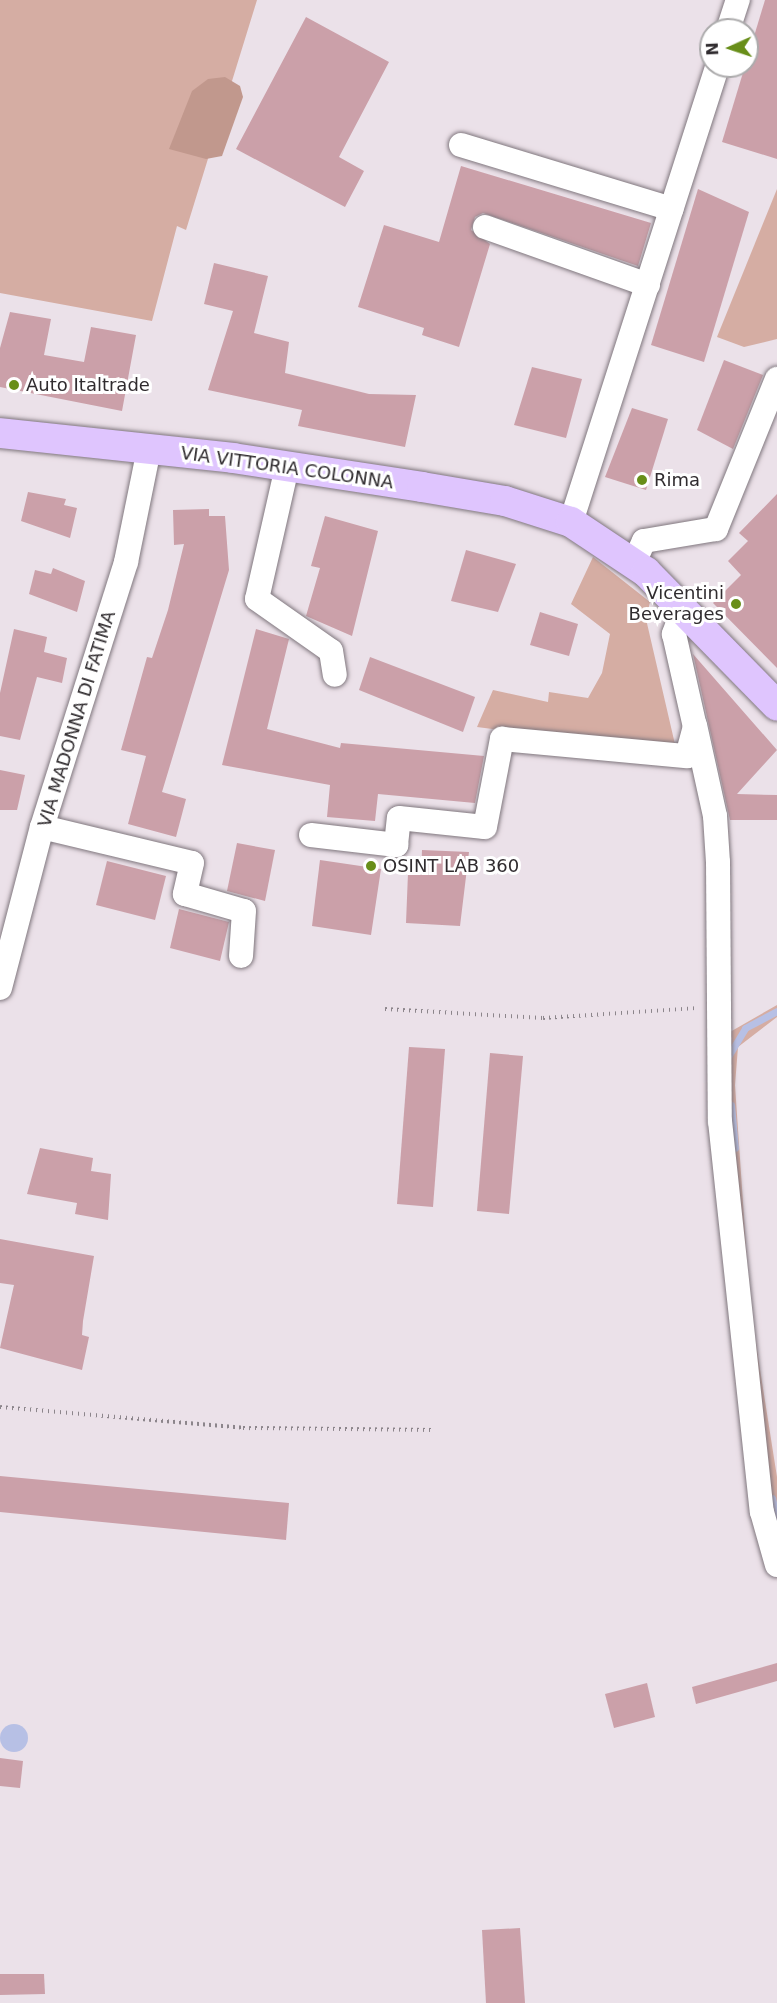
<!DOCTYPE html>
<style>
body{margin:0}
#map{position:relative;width:777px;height:2003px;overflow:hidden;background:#ebe1e9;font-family:"DejaVu Sans",sans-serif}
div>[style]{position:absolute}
.green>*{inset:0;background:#d5ada3}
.forest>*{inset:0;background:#c1988d}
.water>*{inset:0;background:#b7c0e5}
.round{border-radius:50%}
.stream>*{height:7px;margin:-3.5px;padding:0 3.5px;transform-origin:3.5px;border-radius:3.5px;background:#b7c0e5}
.building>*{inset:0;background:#cba0a9}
.path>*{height:4px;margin-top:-2px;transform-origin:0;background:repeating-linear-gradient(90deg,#8c858b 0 1.5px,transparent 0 6px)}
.roads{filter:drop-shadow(0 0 2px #80777e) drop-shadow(0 0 2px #80777e)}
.minor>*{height:24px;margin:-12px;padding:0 12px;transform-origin:12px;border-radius:12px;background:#fff}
.major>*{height:30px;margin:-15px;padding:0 15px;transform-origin:15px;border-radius:15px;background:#dfc5fe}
.dots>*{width:16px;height:16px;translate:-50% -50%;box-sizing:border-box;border:3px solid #fff;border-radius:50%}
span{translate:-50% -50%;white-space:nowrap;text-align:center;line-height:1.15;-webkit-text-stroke:6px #fff;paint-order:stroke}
.poi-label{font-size:18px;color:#302c2f}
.left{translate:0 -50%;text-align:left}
.right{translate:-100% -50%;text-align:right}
.street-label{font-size:18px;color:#302c2f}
.north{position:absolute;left:699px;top:18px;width:60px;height:60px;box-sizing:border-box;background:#fff;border:2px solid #acabac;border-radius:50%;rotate:267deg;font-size:16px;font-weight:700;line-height:24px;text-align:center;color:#302c2f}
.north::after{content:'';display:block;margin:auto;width:21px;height:27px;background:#688e19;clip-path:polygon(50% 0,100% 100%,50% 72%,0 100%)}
</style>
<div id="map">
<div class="green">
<i style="clip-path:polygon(0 0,257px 0,186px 230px,177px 226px,152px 321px,0 293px)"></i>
<i style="clip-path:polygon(777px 189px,777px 339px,744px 347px,717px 337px)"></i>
<i style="clip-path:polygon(593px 557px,650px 602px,646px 619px,677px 753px,477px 727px,493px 690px,548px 702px,549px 692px,588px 698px,602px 673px,610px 634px,571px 604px)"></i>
<i style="clip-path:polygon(777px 1005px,777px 1017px,738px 1047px,735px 1085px,750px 1306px,777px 1477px,777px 1548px,738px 1272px,724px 1130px,723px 1036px)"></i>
</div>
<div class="forest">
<i style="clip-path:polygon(225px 77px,240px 86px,243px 97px,222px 156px,206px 159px,169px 149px,192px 91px,208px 79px)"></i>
</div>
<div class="water">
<i class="round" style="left:0;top:1724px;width:28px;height:28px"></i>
</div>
<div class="stream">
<i style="left:729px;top:1055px;width:31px;rotate:-59deg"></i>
<i style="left:745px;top:1028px;width:36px;rotate:-28deg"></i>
<i style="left:731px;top:1105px;width:43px;rotate:84.7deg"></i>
<i style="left:772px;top:1498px;width:25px;rotate:78deg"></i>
</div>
<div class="building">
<i style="clip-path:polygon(765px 0,777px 0,777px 159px,722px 142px)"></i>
<i style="clip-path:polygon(306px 17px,389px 62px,339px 157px,364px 171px,345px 207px,236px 149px)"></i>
<i style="clip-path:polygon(461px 166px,651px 223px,638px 266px,483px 213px,475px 217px,471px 230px,490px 244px,459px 347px,422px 335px,424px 328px,358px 307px,384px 225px,439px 242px)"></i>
<i style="clip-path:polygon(698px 189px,749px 212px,704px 362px,651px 345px)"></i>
<i style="clip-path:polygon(214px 263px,268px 276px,254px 333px,289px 342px,285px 373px,369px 394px,416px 395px,405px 447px,298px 426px,302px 410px,208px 390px,233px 311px,204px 304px)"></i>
<i style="clip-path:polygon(10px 312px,51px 319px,44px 355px,84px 362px,91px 327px,136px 335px,122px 411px,0 387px,0 348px)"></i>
<i style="clip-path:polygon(724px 360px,763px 375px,733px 449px,697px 430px)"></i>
<i style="clip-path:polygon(532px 367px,582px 379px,566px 438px,514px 425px)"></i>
<i style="clip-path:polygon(632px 408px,668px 419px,646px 490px,605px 477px)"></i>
<i style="clip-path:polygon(28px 492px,66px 499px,64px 505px,77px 508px,70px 538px,21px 521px)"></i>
<i style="clip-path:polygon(777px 494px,777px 668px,713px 603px,741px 575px,728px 561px,748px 541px,739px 533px)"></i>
<i style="clip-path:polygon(209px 509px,209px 516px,225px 516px,229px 570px,162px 792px,186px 799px,176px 837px,128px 824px,146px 756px,121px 750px,147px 657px,152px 658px,168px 610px,184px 544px,174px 545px,173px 510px)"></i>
<i style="clip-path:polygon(325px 516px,378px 531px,352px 636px,306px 616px,320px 568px,311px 566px)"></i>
<i style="clip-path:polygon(466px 550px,516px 564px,498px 612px,451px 601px)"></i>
<i style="clip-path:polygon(53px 568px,85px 581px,77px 612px,29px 594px,35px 570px,51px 574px)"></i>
<i style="clip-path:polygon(540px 612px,578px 624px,569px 656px,530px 645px)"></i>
<i style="clip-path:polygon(14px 629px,47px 637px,44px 652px,67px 658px,62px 683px,37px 677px,20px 740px,0 736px,0 693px)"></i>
<i style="clip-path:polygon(256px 629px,289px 639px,267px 729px,340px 748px,341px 743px,484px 756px,475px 803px,378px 794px,375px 821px,327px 817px,330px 785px,222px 765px)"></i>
<i style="clip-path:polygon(693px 654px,777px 750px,737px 794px,777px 795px,777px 820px,730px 820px)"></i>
<i style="clip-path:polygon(370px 657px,475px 697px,463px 732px,359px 690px)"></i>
<i style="clip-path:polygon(0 770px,25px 775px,17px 810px,0 810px)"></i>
<i style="clip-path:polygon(237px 843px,275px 850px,265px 901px,227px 891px)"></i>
<i style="clip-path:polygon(422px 850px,469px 852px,460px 926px,406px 923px,408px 873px,421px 875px)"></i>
<i style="clip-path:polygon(320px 860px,381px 869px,371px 935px,312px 926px)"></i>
<i style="clip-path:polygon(107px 861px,166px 876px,155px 920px,96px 905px)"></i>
<i style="clip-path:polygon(179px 909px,229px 922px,220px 961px,170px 948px)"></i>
<i style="clip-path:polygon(409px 1047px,445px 1049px,433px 1207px,397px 1204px)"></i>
<i style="clip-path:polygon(490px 1053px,523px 1056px,509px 1214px,477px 1211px)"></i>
<i style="clip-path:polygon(40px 1148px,93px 1158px,91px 1171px,111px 1174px,108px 1220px,75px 1214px,77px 1203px,27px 1194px)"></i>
<i style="clip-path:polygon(0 1239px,94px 1256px,83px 1321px,82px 1335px,89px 1337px,82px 1370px,0 1348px,14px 1285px,0 1283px)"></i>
<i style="clip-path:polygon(0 1476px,289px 1503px,286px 1540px,0 1512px)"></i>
<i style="clip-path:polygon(777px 1663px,777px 1681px,696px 1704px,692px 1687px)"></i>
<i style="clip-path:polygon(647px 1683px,655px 1717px,614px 1728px,605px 1694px)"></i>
<i style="clip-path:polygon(0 1758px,23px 1761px,20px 1788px,0 1786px)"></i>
<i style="clip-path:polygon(520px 1928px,525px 2003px,486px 2003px,482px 1930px)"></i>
<i style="clip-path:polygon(0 1974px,44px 1974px,45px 1994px,0 1995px)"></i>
</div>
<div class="path">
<i style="left:385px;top:1009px;width:158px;rotate:3.3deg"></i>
<i style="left:543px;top:1018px;width:153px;rotate:-3.7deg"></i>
<i style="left:0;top:1407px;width:244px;rotate:4.9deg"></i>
<i style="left:243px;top:1428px;width:192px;rotate:0.6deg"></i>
</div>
<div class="roads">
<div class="minor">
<i style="left:728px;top:30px;width:32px;rotate:-72deg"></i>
<i style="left:461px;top:145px;width:220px;rotate:16.9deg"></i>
<i style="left:485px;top:227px;width:173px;rotate:19.6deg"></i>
<i style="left:287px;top:467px;width:135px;rotate:102.8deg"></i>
<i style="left:257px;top:599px;width:90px;rotate:35.1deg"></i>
<i style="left:331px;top:651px;width:24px;rotate:81deg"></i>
<i style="left:571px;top:522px;width:479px;rotate:-72.2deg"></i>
<i style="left:634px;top:563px;width:24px;rotate:-66deg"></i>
<i style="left:644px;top:541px;width:73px;rotate:-9.5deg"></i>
<i style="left:716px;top:529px;width:162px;rotate:-67.9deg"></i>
<i style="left:683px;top:609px;width:27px;rotate:110deg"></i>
<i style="left:674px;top:634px;width:95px;rotate:77.3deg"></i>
<i style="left:695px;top:725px;width:93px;rotate:77.6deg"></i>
<i style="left:715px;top:816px;width:46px;rotate:86.3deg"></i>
<i style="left:718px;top:862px;width:259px;rotate:89.6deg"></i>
<i style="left:720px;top:1121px;width:393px;rotate:83.9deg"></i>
<i style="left:762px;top:1512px;width:55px;rotate:74.2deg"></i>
<i style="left:42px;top:827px;width:154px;rotate:13.5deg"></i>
<i style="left:192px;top:863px;width:32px;rotate:103deg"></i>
<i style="left:185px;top:894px;width:61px;rotate:16.1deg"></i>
<i style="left:244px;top:911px;width:45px;rotate:93.8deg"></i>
<i style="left:311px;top:835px;width:86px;rotate:6.7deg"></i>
<i style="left:396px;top:845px;width:27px;rotate:-84deg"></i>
<i style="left:399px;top:818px;width:86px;rotate:6deg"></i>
<i style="left:485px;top:827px;width:90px;rotate:-79.1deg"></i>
<i style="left:502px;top:739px;width:186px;rotate:5.3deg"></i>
<i style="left:687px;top:756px;width:30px;rotate:-75deg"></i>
<i style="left:0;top:988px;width:166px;rotate:-75.4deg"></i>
<i style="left:42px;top:827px;width:278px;rotate:-72.4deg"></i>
<i style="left:126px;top:562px;width:115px;rotate:-78.5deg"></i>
</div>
<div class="major">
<i style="left:0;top:433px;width:234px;rotate:6.1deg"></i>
<i style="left:233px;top:458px;width:191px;rotate:8.7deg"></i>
<i style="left:422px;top:487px;width:84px;rotate:9.6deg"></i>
<i style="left:505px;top:501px;width:69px;rotate:17.7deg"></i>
<i style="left:571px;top:522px;width:90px;rotate:33.7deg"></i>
<i style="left:646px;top:572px;width:187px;rotate:45.6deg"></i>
</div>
</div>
<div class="dots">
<i style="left:14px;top:385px;background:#688e19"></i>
<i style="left:642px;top:480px;background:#688e19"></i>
<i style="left:736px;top:604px;background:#688e19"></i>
<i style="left:371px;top:866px;background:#688e19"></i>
</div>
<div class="poi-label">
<span class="left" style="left:26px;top:385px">Auto Italtrade</span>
<span class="left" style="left:654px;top:480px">Rima</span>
<span class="right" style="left:724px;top:604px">Vicentini<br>Beverages</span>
<span class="left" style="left:383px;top:866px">OSINT LAB 360</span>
</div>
<div class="street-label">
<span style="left:287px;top:468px;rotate:8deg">VIA VITTORIA COLONNA</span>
<span style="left:77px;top:719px;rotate:-73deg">VIA MADONNA DI FATIMA</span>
</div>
<div class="north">N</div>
</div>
